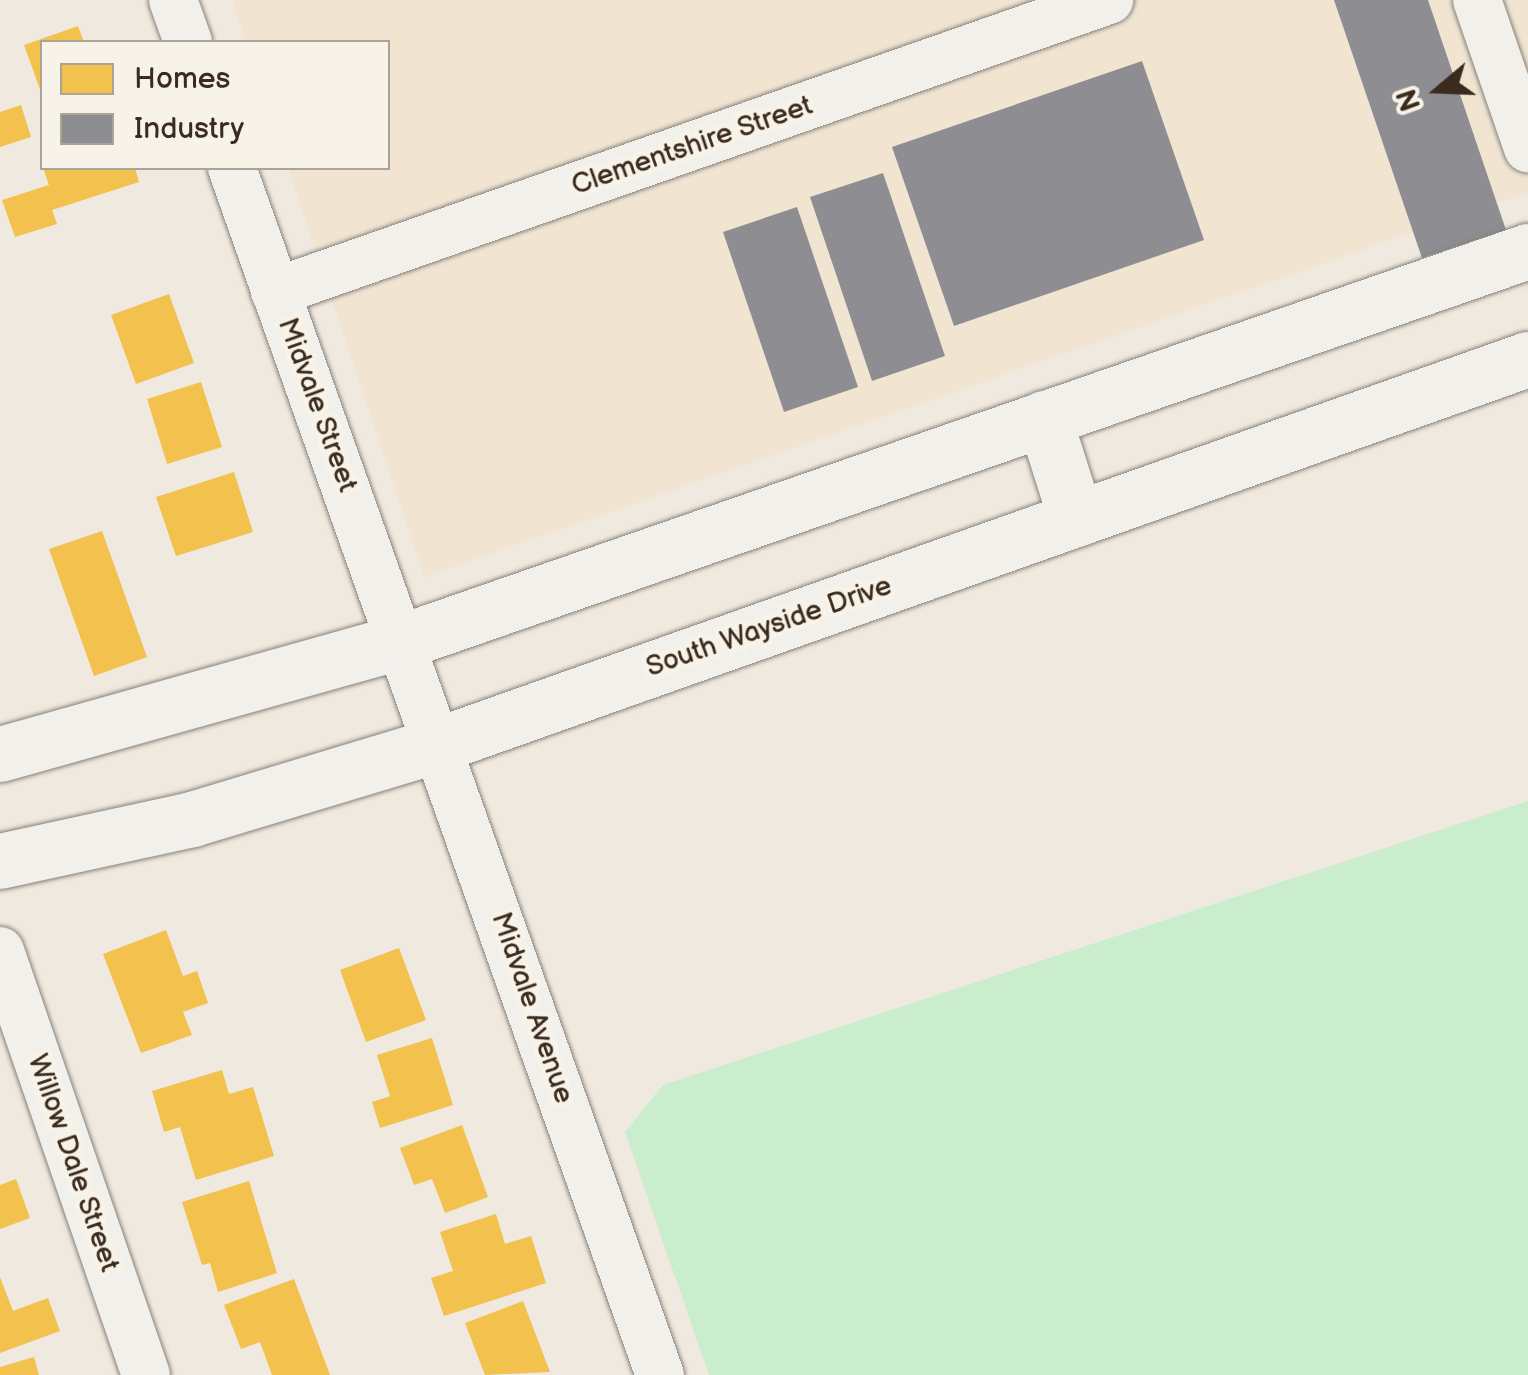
<!DOCTYPE html>
<style>
body{margin:0}
#map{position:relative;width:1528px;height:1375px;overflow:hidden;background:#efe9df;font-family:"Balsamiq Sans",sans-serif}
div>[style]{position:absolute}
.built>*{inset:0;background:#f1e5d2}
.green>*{inset:0;background:#c9edcd}
.homes>*{inset:0;background:#f2c14e}
.industry>*{inset:0;background:#8d8d92}
.roads{filter:drop-shadow(0 0 2px #87817a) drop-shadow(0 0 2px #87817a)}
.minor>*{height:48px;margin:-24px;padding:0 24px;transform-origin:24px;border-radius:24px;background:#f2f0eb}
.secondary>*{height:55px;margin:-27.5px;padding:0 27.5px;transform-origin:27.5px;border-radius:27.5px;background:#f2f0eb}
span{translate:-50% -50%;white-space:nowrap;text-align:center;line-height:1.15;-webkit-text-stroke:10px #f7f3e8;paint-order:stroke}
.street-label{font-size:28px;color:#3b2a1e}
.legend{position:absolute;left:40px;top:40px;width:350px;height:130px;box-sizing:border-box;background:#f7f3e8;border:2px solid #aca397;margin:0;padding:12px 18px;list-style:none;font-size:30px;color:#3b2a1e}
.legend li{display:flex;align-items:center;gap:20px;height:50px}
.legend b{width:50px;border:2px solid #aca397}
.north{position:absolute;left:1388px;top:40px;width:100px;height:100px;-webkit-text-stroke:8px #f7f3e8;paint-order:stroke;rotate:251deg;font-size:28px;font-weight:700;line-height:40px;text-align:center;color:#3b2a1e}
.north::after{content:'';display:block;margin:auto;width:35px;height:45px;background:#3b2a1e;clip-path:polygon(50% 0,100% 100%,50% 72%,0 100%)}
</style>
<div id="map">
<div class="built">
<i style="clip-path:polygon(232px 0,1528px 0,1528px 192px,424px 577px,288px 168px,388px 168px,388px 42px,246px 42px)"></i>
</div>
<div class="green">
<i style="clip-path:polygon(1528px 801px,1528px 1375px,709px 1375px,625px 1132px,663px 1085px)"></i>
</div>
<div class="homes">
<i style="clip-path:polygon(78px 26px,84px 42px,42px 42px,42px 95px,24px 45px)"></i>
<i style="clip-path:polygon(21px 105px,31px 137px,0 147px,0 112px)"></i>
<i style="clip-path:polygon(43px 168px,135px 168px,139px 182px,52px 210px,57px 224px,15px 237px,2px 200px,49px 185px)"></i>
<i style="clip-path:polygon(169px 294px,194px 363px,136px 384px,111px 315px)"></i>
<i style="clip-path:polygon(201px 382px,222px 447px,167px 464px,147px 399px)"></i>
<i style="clip-path:polygon(234px 472px,253px 532px,176px 556px,156px 497px)"></i>
<i style="clip-path:polygon(102px 531px,147px 657px,94px 676px,49px 549px)"></i>
<i style="clip-path:polygon(166px 930px,183px 976px,197px 971px,208px 1003px,183px 1012px,192px 1035px,141px 1053px,103px 954px)"></i>
<i style="clip-path:polygon(399px 948px,426px 1020px,366px 1042px,340px 970px)"></i>
<i style="clip-path:polygon(432px 1038px,453px 1105px,380px 1128px,372px 1102px,390px 1096px,377px 1055px)"></i>
<i style="clip-path:polygon(222px 1070px,229px 1094px,253px 1087px,274px 1156px,196px 1180px,180px 1127px,164px 1132px,152px 1091px)"></i>
<i style="clip-path:polygon(462px 1125px,488px 1197px,445px 1213px,432px 1179px,414px 1185px,400px 1148px)"></i>
<i style="clip-path:polygon(16px 1179px,30px 1218px,0 1229px,0 1185px)"></i>
<i style="clip-path:polygon(249px 1181px,277px 1273px,218px 1292px,210px 1263px,202px 1265px,182px 1202px)"></i>
<i style="clip-path:polygon(496px 1214px,505px 1244px,531px 1236px,546px 1283px,444px 1316px,431px 1278px,453px 1271px,440px 1232px)"></i>
<i style="clip-path:polygon(0 1277px,13px 1311px,48px 1298px,60px 1331px,0 1353px)"></i>
<i style="clip-path:polygon(294px 1279px,330px 1375px,272px 1375px,260px 1342px,241px 1349px,224px 1305px)"></i>
<i style="clip-path:polygon(523px 1301px,550px 1372px,485px 1375px,465px 1323px)"></i>
<i style="clip-path:polygon(34px 1357px,39px 1375px,0 1375px,0 1367px)"></i>
</div>
<div class="industry">
<i style="clip-path:polygon(1334px 0,1428px 0,1506px 230px,1422px 258px)"></i>
<i style="clip-path:polygon(1142px 61px,1204px 240px,954px 326px,892px 147px)"></i>
<i style="clip-path:polygon(883px 173px,945px 356px,872px 381px,810px 197px)"></i>
<i style="clip-path:polygon(797px 207px,858px 387px,784px 412px,723px 232px)"></i>
</div>
<div class="roads">
<div class="minor">
<i style="left:173px;top:0;width:45px;rotate:70.3deg"></i>
<i style="left:1477px;top:0;width:157px;rotate:71deg"></i>
<i style="left:232px;top:168px;width:1281px;rotate:70.48deg"></i>
<i style="left:275px;top:292px;width:884px;rotate:-19.3deg"></i>
<i style="left:0;top:951px;width:448px;rotate:71deg"></i>
</div>
<div class="secondary">
<i style="left:1044px;top:418px;width:106px;rotate:72.4deg"></i>
<i style="left:0;top:754px;width:419px;rotate:-15.7deg"></i>
<i style="left:403px;top:641px;width:1191px;rotate:-19.12deg"></i>
<i style="left:0;top:861px;width:197px;rotate:-12.3deg"></i>
<i style="left:192px;top:819px;width:259px;rotate:-16.8deg"></i>
<i style="left:440px;top:744px;width:1154px;rotate:-19.49deg"></i>
</div>
</div>
<div class="street-label">
<span style="left:692px;top:146px;rotate:-19deg">Clementshire Street</span>
<span style="left:317px;top:405px;rotate:70deg">Midvale Street</span>
<span style="left:769px;top:627px;rotate:-19deg">South Wayside Drive</span>
<span style="left:532px;top:1008px;rotate:71deg">Midvale Avenue</span>
<span style="left:73px;top:1163px;rotate:71deg">Willow Dale Street</span>
</div>
<ul class="legend">
<li><b style="height:28px;background:#f2c14e"></b>Homes</li>
<li><b style="height:28px;background:#8d8d92"></b>Industry</li>
</ul>
<div class="north">N</div>
</div>
